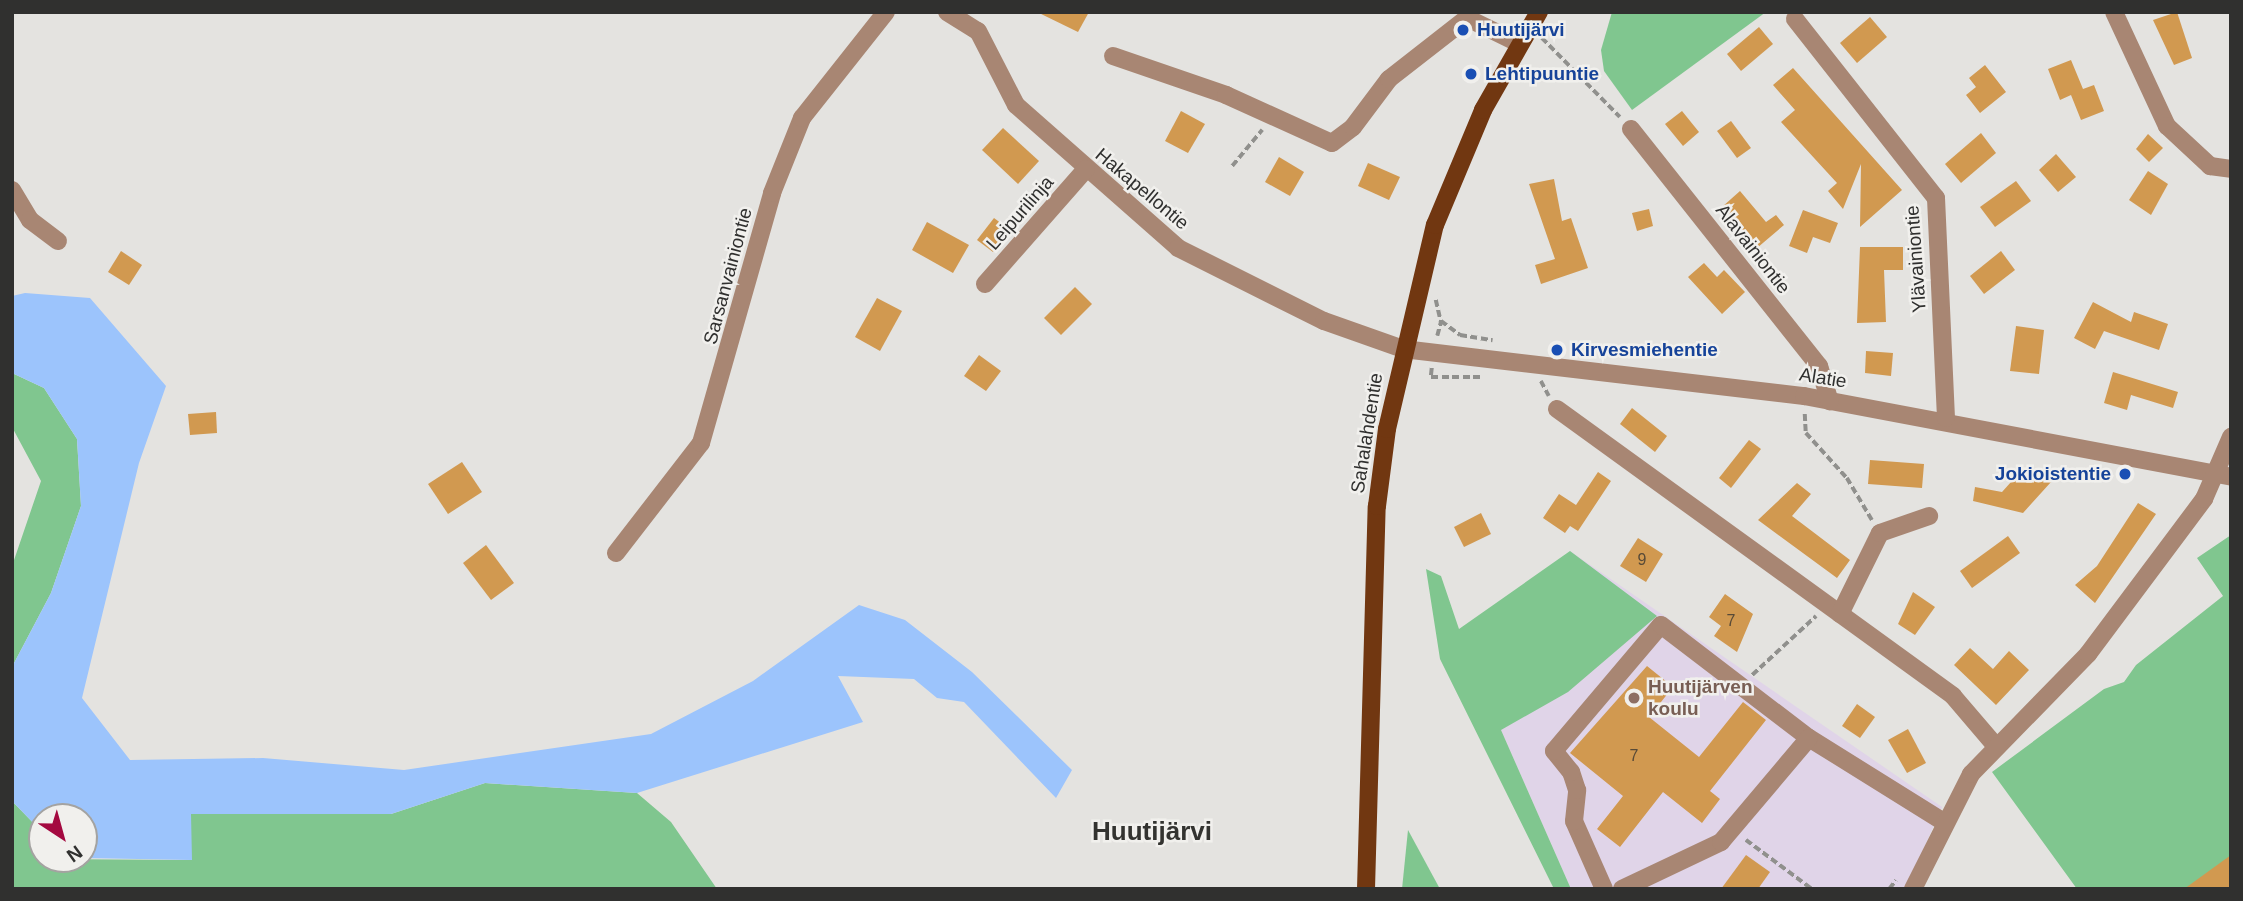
<!DOCTYPE html>
<meta charset="utf-8">
<style>
body{margin:0}
#map{position:relative;width:2243px;height:901px;overflow:hidden;background:#e4e3e0;font-family:Helvetica,sans-serif}
div>[style]{position:absolute}
.education>*{inset:0;background:#e0d4e8}
.green>*{inset:0;background:#80c68f}
.water>*{inset:0;background:#9cc4fc}
.building>*{inset:0;background:#d19950}
.path>*{height:3.5px;margin-top:-1.75px;transform-origin:0;background:repeating-linear-gradient(90deg,#90908d 0 7px,transparent 0 10.5px)}
.minor>*{height:18px;margin:-9px;padding:0 9px;transform-origin:9px;border-radius:9px;background:#a88673}
.major>*{height:18px;margin:-9px;padding:0 9px;transform-origin:9px;border-radius:9px;background:#713711}
.dots>*{width:19px;height:19px;translate:-50% -50%;box-sizing:border-box;border:4px solid #f1f0ed;border-radius:50%}
span{translate:-50% -50%;white-space:nowrap;text-align:center;line-height:1.15;-webkit-text-stroke:5px #f1f0ed;paint-order:stroke}
.number-label{font-size:16px;color:#584a37}
.number-label span{-webkit-text-stroke-width:0}
.transit-label{font-size:19px;color:#164399;font-weight:700}
.left{translate:0 -50%;text-align:left}
.right{translate:-100% -50%;text-align:right}
.street-label{font-size:19px;color:#30302f}
.education-label{font-size:19px;color:#785e54;font-weight:700}
.district-label{font-size:26px;color:#333330;font-weight:700}
.frame{position:absolute;inset:0;border:14px solid #30302f;pointer-events:none}
.north{position:absolute;left:28px;top:803px;width:70px;height:70px;box-sizing:border-box;background:#f1f0ed;border:2px solid #a4a3a1;border-radius:50%;rotate:144deg;font-size:19px;font-weight:700;line-height:28px;text-align:center;color:#30302f}
.north::after{content:'';display:block;margin:auto;width:24px;height:32px;background:#a40940;clip-path:polygon(50% 0,100% 100%,50% 72%,0 100%)}
</style>
<div id="map">
<div class="education">
<i style="clip-path:polygon(1570px 551px,1942px 807px,1906px 889px,1571px 889px,1473px 667px)"></i>
</div>
<div class="green">
<i style="clip-path:polygon(1612px 12px,1766px 12px,1632px 110px,1604px 71px,1601px 50px)"></i>
<i style="clip-path:polygon(12px 373px,44px 388px,77px 439px,81px 506px,51px 593px,12px 667px,12px 566px,41px 481px,12px 427px)"></i>
<i style="clip-path:polygon(2231px 535px,2231px 889px,2077px 889px,1992px 772px,2104px 689px,2124px 682px,2136px 665px,2223px 596px,2197px 558px)"></i>
<i style="clip-path:polygon(1570px 551px,1657px 616px,1568px 692px,1501px 730px,1571px 889px,1554px 889px,1440px 659px,1426px 569px,1441px 576px,1459px 629px)"></i>
<i style="clip-path:polygon(485px 783px,637px 793px,671px 822px,717px 889px,12px 889px,12px 801px,42px 832px,42px 859px,191px 860px,191px 814px,391px 814px)"></i>
<i style="clip-path:polygon(1408px 830px,1440px 889px,1402px 889px)"></i>
</div>
<div class="water">
<i style="clip-path:polygon(25px 293px,90px 298px,166px 386px,139px 463px,82px 698px,130px 760px,263px 758px,404px 770px,651px 734px,753px 681px,859px 605px,905px 620px,972px 672px,1072px 770px,1056px 798px,964px 702px,937px 698px,914px 679px,838px 676px,863px 722px,637px 793px,485px 783px,391px 814px,191px 814px,192px 860px,84px 858px,84px 817px,42px 817px,42px 832px,12px 801px,12px 667px,51px 593px,81px 506px,77px 439px,44px 388px,12px 373px,12px 296px)"></i>
</div>
<div class="building">
<i style="clip-path:polygon(1037px 12px,1089px 12px,1078px 32px)"></i>
<i style="clip-path:polygon(2177px 12px,2192px 58px,2174px 65px,2153px 20px)"></i>
<i style="clip-path:polygon(1870px 17px,1887px 37px,1857px 63px,1840px 43px)"></i>
<i style="clip-path:polygon(1759px 27px,1773px 44px,1741px 71px,1727px 54px)"></i>
<i style="clip-path:polygon(2071px 60px,2083px 89px,2094px 85px,2104px 111px,2081px 120px,2071px 95px,2060px 100px,2048px 69px)"></i>
<i style="clip-path:polygon(1985px 65px,2006px 92px,1980px 113px,1966px 95px,1976px 87px,1969px 78px)"></i>
<i style="clip-path:polygon(1793px 68px,1902px 190px,1860px 227px,1861px 164px,1843px 209px,1828px 191px,1837px 183px,1781px 122px,1795px 110px,1773px 85px)"></i>
<i style="clip-path:polygon(1181px 111px,1205px 124px,1188px 153px,1165px 141px)"></i>
<i style="clip-path:polygon(1682px 111px,1699px 132px,1683px 146px,1665px 124px)"></i>
<i style="clip-path:polygon(1731px 121px,1751px 148px,1737px 158px,1717px 131px)"></i>
<i style="clip-path:polygon(1003px 128px,1039px 161px,1018px 184px,982px 150px)"></i>
<i style="clip-path:polygon(1981px 133px,1996px 153px,1961px 183px,1945px 164px)"></i>
<i style="clip-path:polygon(2148px 134px,2163px 148px,2149px 162px,2136px 149px)"></i>
<i style="clip-path:polygon(2056px 154px,2076px 177px,2058px 192px,2039px 170px)"></i>
<i style="clip-path:polygon(1279px 157px,1304px 172px,1290px 196px,1265px 182px)"></i>
<i style="clip-path:polygon(1368px 163px,1400px 177px,1389px 200px,1358px 186px)"></i>
<i style="clip-path:polygon(2148px 171px,2168px 184px,2151px 215px,2129px 200px)"></i>
<i style="clip-path:polygon(1554px 179px,1562px 221px,1571px 218px,1588px 268px,1541px 284px,1535px 265px,1555px 259px,1529px 184px)"></i>
<i style="clip-path:polygon(2016px 181px,2031px 201px,1995px 227px,1980px 207px)"></i>
<i style="clip-path:polygon(1740px 191px,1766px 222px,1776px 215px,1784px 225px,1757px 248px,1722px 207px)"></i>
<i style="clip-path:polygon(1649px 209px,1653px 226px,1637px 231px,1632px 213px)"></i>
<i style="clip-path:polygon(1803px 210px,1838px 223px,1830px 243px,1813px 237px,1807px 253px,1789px 246px)"></i>
<i style="clip-path:polygon(994px 218px,1010px 230px,993px 252px,977px 240px)"></i>
<i style="clip-path:polygon(927px 222px,969px 245px,953px 273px,912px 250px)"></i>
<i style="clip-path:polygon(1860px 247px,1903px 247px,1903px 270px,1884px 270px,1886px 322px,1857px 323px)"></i>
<i style="clip-path:polygon(121px 251px,142px 265px,129px 285px,108px 272px)"></i>
<i style="clip-path:polygon(2001px 251px,2015px 270px,1984px 294px,1970px 276px)"></i>
<i style="clip-path:polygon(1704px 263px,1717px 277px,1724px 270px,1745px 292px,1722px 314px,1688px 277px)"></i>
<i style="clip-path:polygon(1075px 287px,1092px 304px,1061px 335px,1044px 318px)"></i>
<i style="clip-path:polygon(877px 298px,902px 311px,880px 351px,855px 337px)"></i>
<i style="clip-path:polygon(2093px 302px,2131px 322px,2134px 312px,2168px 324px,2159px 350px,2104px 331px,2095px 349px,2074px 338px)"></i>
<i style="clip-path:polygon(2016px 326px,2044px 330px,2039px 374px,2010px 371px)"></i>
<i style="clip-path:polygon(1866px 351px,1893px 353px,1891px 376px,1865px 373px)"></i>
<i style="clip-path:polygon(979px 355px,1001px 371px,986px 391px,964px 376px)"></i>
<i style="clip-path:polygon(2113px 372px,2178px 392px,2173px 408px,2131px 395px,2127px 410px,2104px 403px)"></i>
<i style="clip-path:polygon(1632px 408px,1667px 436px,1655px 452px,1620px 424px)"></i>
<i style="clip-path:polygon(216px 412px,217px 433px,190px 435px,188px 414px)"></i>
<i style="clip-path:polygon(1749px 440px,1761px 449px,1731px 488px,1719px 478px)"></i>
<i style="clip-path:polygon(1870px 460px,1924px 464px,1922px 488px,1868px 484px)"></i>
<i style="clip-path:polygon(462px 462px,482px 492px,448px 514px,428px 484px)"></i>
<i style="clip-path:polygon(1598px 472px,1611px 481px,1578px 531px,1570px 526px,1565px 533px,1543px 518px,1559px 494px,1576px 505px)"></i>
<i style="clip-path:polygon(2020px 472px,2051px 482px,2023px 513px,1973px 501px,1975px 487px,2002px 492px)"></i>
<i style="clip-path:polygon(1797px 483px,1811px 494px,1792px 516px,1850px 560px,1837px 578px,1758px 520px)"></i>
<i style="clip-path:polygon(2138px 503px,2156px 514px,2095px 603px,2075px 585px,2097px 566px)"></i>
<i style="clip-path:polygon(1481px 513px,1491px 534px,1464px 547px,1454px 527px)"></i>
<i style="clip-path:polygon(2008px 536px,2020px 553px,1972px 588px,1960px 571px)"></i>
<i style="clip-path:polygon(1638px 538px,1663px 554px,1646px 582px,1620px 566px)"></i>
<i style="clip-path:polygon(486px 545px,514px 583px,491px 600px,463px 563px)"></i>
<i style="clip-path:polygon(1913px 592px,1935px 607px,1915px 635px,1898px 624px)"></i>
<i style="clip-path:polygon(1725px 594px,1753px 614px,1737px 652px,1714px 636px,1721px 626px,1709px 617px)"></i>
<i style="clip-path:polygon(1970px 648px,1993px 669px,2009px 651px,2029px 670px,1996px 705px,1954px 665px)"></i>
<i style="clip-path:polygon(1647px 666px,1673px 687px,1649px 717px,1699px 757px,1743px 702px,1766px 720px,1710px 791px,1720px 799px,1702px 823px,1663px 792px,1620px 847px,1597px 829px,1623px 796px,1570px 753px)"></i>
<i style="clip-path:polygon(1857px 704px,1875px 717px,1860px 738px,1842px 726px)"></i>
<i style="clip-path:polygon(1908px 729px,1926px 763px,1907px 773px,1888px 740px)"></i>
<i style="clip-path:polygon(1746px 855px,1770px 872px,1758px 889px,1721px 889px)"></i>
<i style="clip-path:polygon(2231px 855px,2231px 889px,2184px 889px)"></i>
</div>
<div class="path">
<i style="left:1542px;top:38px;width:111px;rotate:45.4deg"></i>
<i style="left:1232px;top:166px;width:47px;rotate:-50.2deg"></i>
<i style="left:1436px;top:300px;width:22px;rotate:77deg"></i>
<i style="left:1441px;top:321px;width:24px;rotate:36deg"></i>
<i style="left:1460px;top:335px;width:33px;rotate:9deg"></i>
<i style="left:1437px;top:336px;width:16px;rotate:-75deg"></i>
<i style="left:1432px;top:368px;width:9px;rotate:96deg"></i>
<i style="left:1431px;top:377px;width:50px"></i>
<i style="left:1541px;top:381px;width:17px;rotate:62deg"></i>
<i style="left:1805px;top:414px;width:19px;rotate:87deg"></i>
<i style="left:1806px;top:433px;width:61px;rotate:47.7deg"></i>
<i style="left:1847px;top:478px;width:49px;rotate:59.2deg"></i>
<i style="left:1752px;top:675px;width:87px;rotate:-42.7deg"></i>
<i style="left:1746px;top:840px;width:82px;rotate:36.6deg"></i>
<i style="left:1889px;top:889px;width:11px;rotate:-52deg"></i>
</div>
<div class="minor">
<i style="left:947px;top:12px;width:36px;rotate:32deg"></i>
<i style="left:978px;top:31px;width:83px;rotate:62.8deg"></i>
<i style="left:1016px;top:105px;width:216px;rotate:41.4deg"></i>
<i style="left:1178px;top:248px;width:163px;rotate:26.6deg"></i>
<i style="left:1324px;top:321px;width:84px;rotate:19.5deg"></i>
<i style="left:1403px;top:349px;width:404px;rotate:6.7deg"></i>
<i style="left:1804px;top:396px;width:435px;rotate:10.7deg"></i>
<i style="left:2114px;top:12px;width:126px;rotate:65.1deg"></i>
<i style="left:2167px;top:126px;width:59px;rotate:42.9deg"></i>
<i style="left:2210px;top:166px;width:21px;rotate:8deg"></i>
<i style="left:1795px;top:19px;width:228px;rotate:51.8deg"></i>
<i style="left:1936px;top:198px;width:220px;rotate:87.4deg"></i>
<i style="left:1113px;top:56px;width:120px;rotate:19deg"></i>
<i style="left:1226px;top:95px;width:116px;rotate:24.4deg"></i>
<i style="left:1332px;top:143px;width:26px;rotate:-37deg"></i>
<i style="left:1353px;top:127px;width:60px;rotate:-53.1deg"></i>
<i style="left:1389px;top:79px;width:99px;rotate:-38deg"></i>
<i style="left:1467px;top:18px;width:59px;rotate:26.1deg"></i>
<i style="left:1631px;top:129px;width:303px;rotate:51.6deg"></i>
<i style="left:1819px;top:366px;width:37px;rotate:73deg"></i>
<i style="left:12px;top:190px;width:35px;rotate:59deg"></i>
<i style="left:30px;top:220px;width:35px;rotate:37deg"></i>
<i style="left:985px;top:284px;width:153px;rotate:-48.7deg"></i>
<i style="left:1557px;top:409px;width:489px;rotate:35.9deg"></i>
<i style="left:1953px;top:696px;width:63px;rotate:49.5deg"></i>
<i style="left:616px;top:553px;width:139px;rotate:-52.3deg"></i>
<i style="left:701px;top:443px;width:260px;rotate:-74.1deg"></i>
<i style="left:772px;top:193px;width:81px;rotate:-68.2deg"></i>
<i style="left:802px;top:118px;width:135px;rotate:-51.6deg"></i>
<i style="left:1840px;top:614px;width:90px;rotate:-63.7deg"></i>
<i style="left:1880px;top:533px;width:52px;rotate:-19.1deg"></i>
<i style="left:1604px;top:889px;width:74px;rotate:-113.8deg"></i>
<i style="left:1574px;top:821px;width:31px;rotate:-84deg"></i>
<i style="left:1577px;top:790px;width:19px;rotate:-108deg"></i>
<i style="left:1571px;top:772px;width:27px;rotate:-129deg"></i>
<i style="left:1554px;top:751px;width:165px;rotate:-49.7deg"></i>
<i style="left:1661px;top:625px;width:186px;rotate:37.4deg"></i>
<i style="left:1809px;top:738px;width:159px;rotate:31.9deg"></i>
<i style="left:1622px;top:889px;width:110px;rotate:-25.4deg"></i>
<i style="left:1721px;top:842px;width:136px;rotate:-49.8deg"></i>
<i style="left:1913px;top:889px;width:129px;rotate:-63.2deg"></i>
<i style="left:1971px;top:774px;width:168px;rotate:-45.7deg"></i>
<i style="left:2088px;top:654px;width:194px;rotate:-53.2deg"></i>
<i style="left:2204px;top:499px;width:68px;rotate:-66.5deg"></i>
</div>
<div class="major">
<i style="left:1366px;top:889px;width:383px;rotate:-88.4deg"></i>
<i style="left:1377px;top:506px;width:78px;rotate:-82.6deg"></i>
<i style="left:1387px;top:429px;width:210px;rotate:-76.8deg"></i>
<i style="left:1435px;top:225px;width:125px;rotate:-67.3deg"></i>
<i style="left:1483px;top:110px;width:113px;rotate:-60.3deg"></i>
</div>
<div class="dots">
<i style="left:1463px;top:30px;background:#1a4fb4"></i>
<i style="left:1471px;top:74px;background:#1a4fb4"></i>
<i style="left:1557px;top:350px;background:#1a4fb4"></i>
<i style="left:2125px;top:474px;background:#1a4fb4"></i>
<i style="left:1634px;top:698px;background:#8d6e63"></i>
</div>
<div class="number-label">
<span style="left:1642px;top:560px">9</span>
<span style="left:1731px;top:621px">7</span>
<span style="left:1634px;top:756px">7</span>
</div>
<div class="transit-label">
<span class="left" style="left:1477px;top:30px">Huutijärvi</span>
<span class="left" style="left:1485px;top:74px">Lehtipuuntie</span>
<span class="left" style="left:1571px;top:350px">Kirvesmiehentie</span>
<span class="right" style="left:2111px;top:474px">Jokioistentie</span>
</div>
<div class="street-label">
<span style="left:1142px;top:189px;rotate:40deg">Hakapellontie</span>
<span style="left:1020px;top:213px;rotate:-49deg">Leipurilinja</span>
<span style="left:1753px;top:249px;rotate:52deg">Alavainiontie</span>
<span style="left:1916px;top:259px;rotate:-94deg">Ylävainiontie</span>
<span style="left:728px;top:276px;rotate:-75deg">Sarsanvainiontie</span>
<span style="left:1823px;top:378px;rotate:9deg">Alatie</span>
<span style="left:1367px;top:433px;rotate:-81deg">Sahalahdentie</span>
</div>
<div class="education-label">
<span class="left" style="left:1648px;top:698px">Huutijärven<br>koulu</span>
</div>
<div class="district-label">
<span style="left:1152px;top:832px">Huutijärvi</span>
</div>
<div class="frame"></div>
<div class="north">N</div>
</div>
